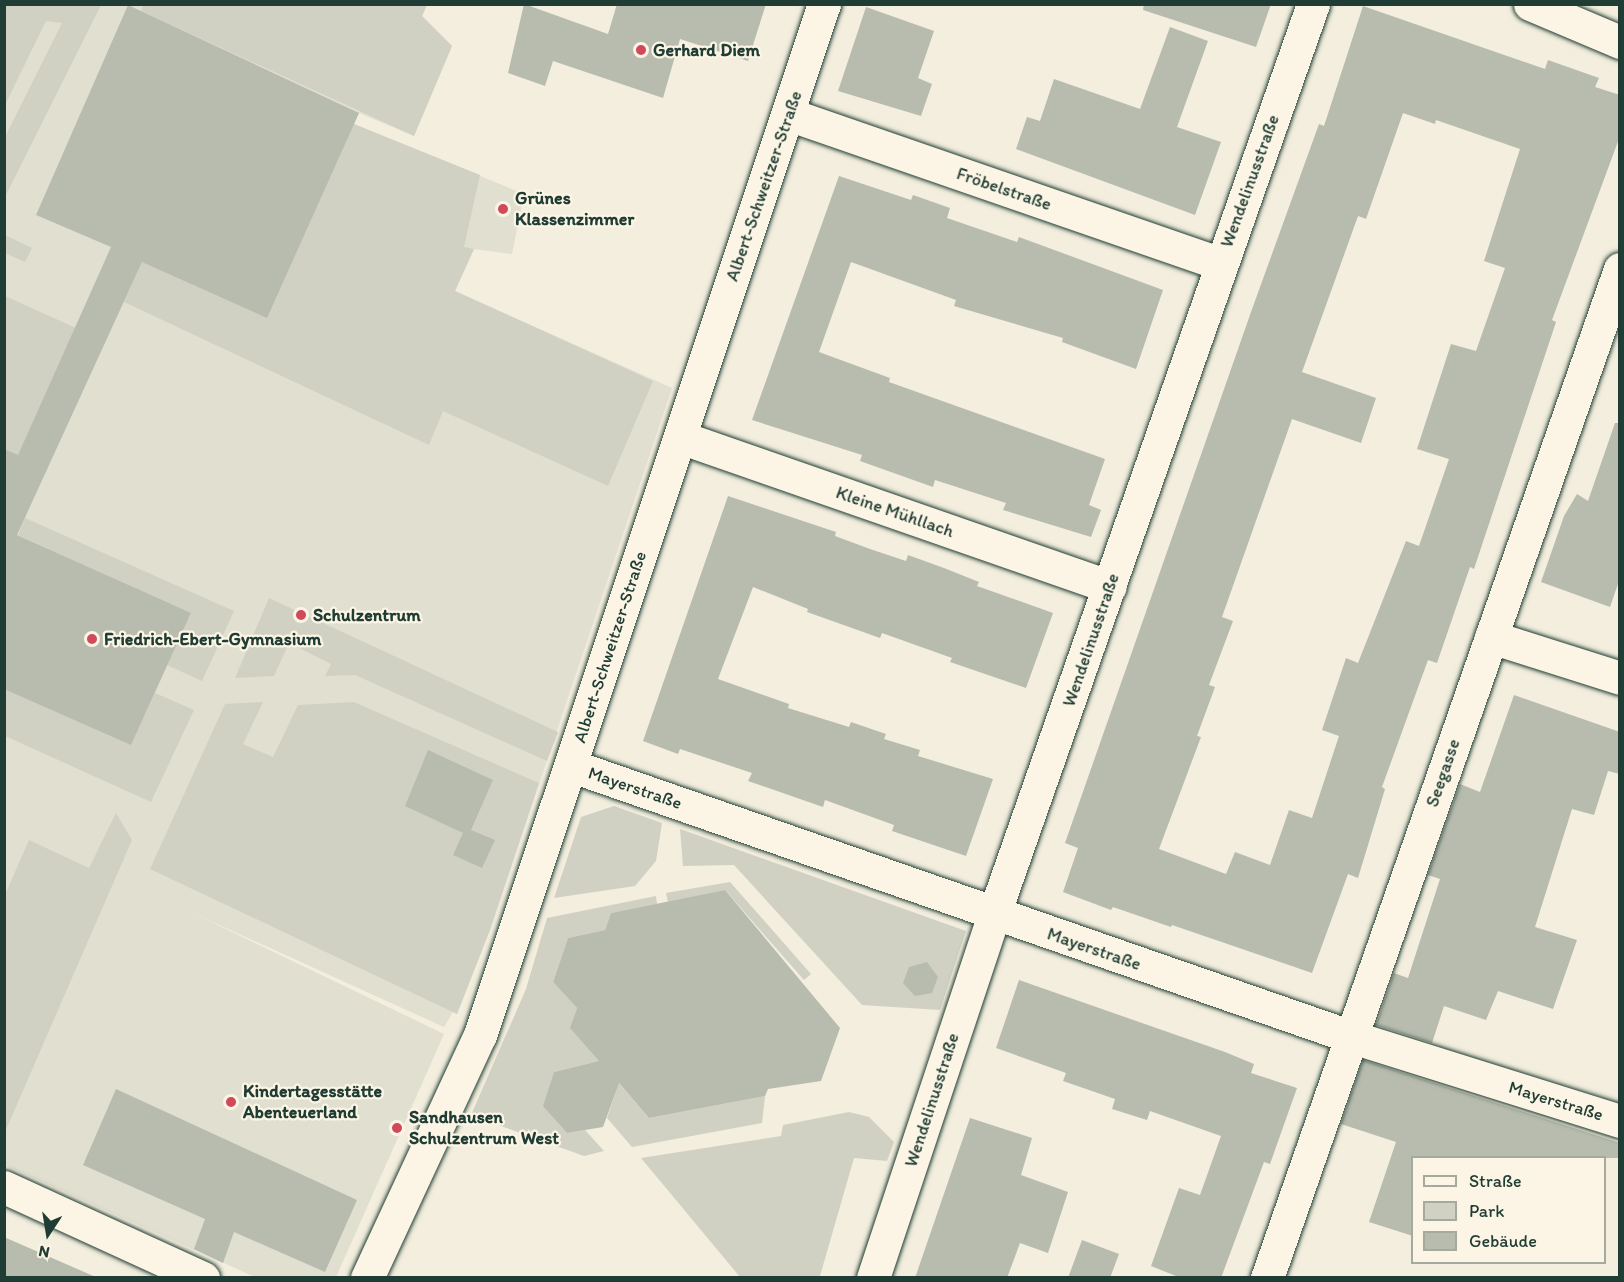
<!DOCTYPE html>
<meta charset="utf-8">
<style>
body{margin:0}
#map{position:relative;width:1624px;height:1282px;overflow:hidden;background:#f3eede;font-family:Itim,sans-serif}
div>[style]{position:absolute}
.built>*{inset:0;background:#e1dfd0}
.green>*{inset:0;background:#d0d1c2}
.building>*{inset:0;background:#b8bcae}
.roads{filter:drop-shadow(0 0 2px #1f3d34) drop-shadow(0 0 2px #1f3d34)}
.minor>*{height:33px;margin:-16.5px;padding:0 16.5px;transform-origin:16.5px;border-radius:16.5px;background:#fcf5e5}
.dots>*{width:16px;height:16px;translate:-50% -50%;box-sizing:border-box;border:3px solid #fcf5e5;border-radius:50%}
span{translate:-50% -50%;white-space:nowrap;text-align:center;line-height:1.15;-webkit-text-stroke:4.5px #fcf5e5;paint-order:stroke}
.poi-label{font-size:18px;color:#1f3d34;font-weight:700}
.left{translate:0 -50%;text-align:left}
.street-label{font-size:18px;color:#1f3d34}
.frame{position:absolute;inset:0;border:6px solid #1f3d34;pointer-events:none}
.legend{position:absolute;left:1411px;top:1156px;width:195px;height:108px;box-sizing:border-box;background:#fcf5e5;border:2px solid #a4ab9e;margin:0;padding:8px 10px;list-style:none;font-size:18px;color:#1f3d34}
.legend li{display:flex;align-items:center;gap:12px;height:30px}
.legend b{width:30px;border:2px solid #a4ab9e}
.north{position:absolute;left:18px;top:1204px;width:60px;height:60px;-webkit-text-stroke:4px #fcf5e5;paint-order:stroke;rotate:192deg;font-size:16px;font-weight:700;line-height:24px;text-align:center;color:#1f3d34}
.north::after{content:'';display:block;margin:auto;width:21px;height:27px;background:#1f3d34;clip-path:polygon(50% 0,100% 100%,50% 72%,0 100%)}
</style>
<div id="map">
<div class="built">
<i style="clip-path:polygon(4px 5px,427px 5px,422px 16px,452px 46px,414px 136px,359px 113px,354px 124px,524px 194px,512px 254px,474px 249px,455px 291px,672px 388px,490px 930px,457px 1014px,453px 1012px,444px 1027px,195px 914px,444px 1034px,336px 1277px,255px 1277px,5px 1165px)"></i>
</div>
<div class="green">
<i style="clip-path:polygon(144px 4px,427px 5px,422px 16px,452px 46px,414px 136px,141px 11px)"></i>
<i style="clip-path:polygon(4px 5px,101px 5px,5px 197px,5px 137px,62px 23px,46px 21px,5px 105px)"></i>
<i style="clip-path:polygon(354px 124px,480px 175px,464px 247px,474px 249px,455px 291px,653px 381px,608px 486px,443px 411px,429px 445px,124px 302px,142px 262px)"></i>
<i style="clip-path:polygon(5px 235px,32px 248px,25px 262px,5px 253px)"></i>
<i style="clip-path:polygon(5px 296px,76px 328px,5px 484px,9px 452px,4px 449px)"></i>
<i style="clip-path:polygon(25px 518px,234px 611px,202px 681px,167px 665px,191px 614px,18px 535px)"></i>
<i style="clip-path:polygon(269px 598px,558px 732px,547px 761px,355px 675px,325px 676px,331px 664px,289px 643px,274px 676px,235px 678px)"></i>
<i style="clip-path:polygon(5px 689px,131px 744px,155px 693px,194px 710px,151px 802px,5px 736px)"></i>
<i style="clip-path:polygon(263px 702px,243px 744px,273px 757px,298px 705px,354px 702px,539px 783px,490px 930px,457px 1014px,150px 869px,225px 704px)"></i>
<i style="clip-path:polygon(614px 806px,662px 823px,656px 861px,635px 886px,554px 898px,581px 817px)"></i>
<i style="clip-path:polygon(116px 813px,132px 840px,5px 1132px,5px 895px,29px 840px,89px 868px)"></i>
<i style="clip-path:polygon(680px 829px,966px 931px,940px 1010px,862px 1005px,734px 865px,683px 866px)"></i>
<i style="clip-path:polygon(730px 882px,811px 974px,804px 980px,725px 890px,668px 902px,666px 893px)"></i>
<i style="clip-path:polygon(656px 896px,657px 904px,611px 913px,605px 930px,568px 938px,553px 982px,577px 1008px,571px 1028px,649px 1118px,765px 1096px,762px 1123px,632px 1147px,607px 1118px,616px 1091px,591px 1063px,554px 1072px,544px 1106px,567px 1133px,585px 1130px,604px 1151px,584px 1156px,471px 1115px,526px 989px,547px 918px)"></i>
<i style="clip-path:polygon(849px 1112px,869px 1117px,894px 1142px,887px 1161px,854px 1158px,820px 1276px,815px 1277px,740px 1277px,641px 1158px,781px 1136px,783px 1125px)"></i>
</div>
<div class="building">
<i style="clip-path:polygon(524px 4px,608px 34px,617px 4px,766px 4px,748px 61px,680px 39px,663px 98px,553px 61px,545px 86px,508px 73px)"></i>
<i style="clip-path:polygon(1144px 4px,1271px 4px,1256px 47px,1143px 10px)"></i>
<i style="clip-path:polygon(128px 5px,359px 113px,267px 318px,142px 262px,17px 535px,191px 613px,131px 745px,4px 689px,4px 449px,18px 455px,111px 247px,36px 215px)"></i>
<i style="clip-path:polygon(evenodd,1363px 6px,1545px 69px,1548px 60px,1599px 78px,1595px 87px,1620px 95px,1620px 136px,1552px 320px,1556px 322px,1474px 569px,1470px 567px,1437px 663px,1428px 660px,1382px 787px,1385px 789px,1358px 878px,1348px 874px,1312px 973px,1172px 925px,1171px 927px,1113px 907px,1111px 910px,1063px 892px,1078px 848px,1065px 843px,1251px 312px,1319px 124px,1324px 126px,1363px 6px,1403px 113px,1435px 124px,1436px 120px,1520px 149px,1484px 261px,1505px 268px,1476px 351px,1451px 344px,1417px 449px,1449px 459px,1419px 546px,1406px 541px,1358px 663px,1346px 658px,1322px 730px,1339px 736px,1312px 818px,1289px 810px,1270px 865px,1235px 852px,1226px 874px,1159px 849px,1201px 737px,1197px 736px,1215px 687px,1209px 685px,1233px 621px,1222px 617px,1292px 419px,1361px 443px,1376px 398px,1302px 372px,1358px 216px,1366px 219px,1403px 113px)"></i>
<i style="clip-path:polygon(866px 7px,934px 31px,918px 78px,932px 84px,921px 116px,838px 91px)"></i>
<i style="clip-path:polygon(1170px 27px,1208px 41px,1177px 127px,1221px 142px,1195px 215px,1016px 149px,1027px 117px,1040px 121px,1054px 79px,1140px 109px)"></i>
<i style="clip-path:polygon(839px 176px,911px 200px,913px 195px,950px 208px,947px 218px,1017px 242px,1019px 237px,1163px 290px,1136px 369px,1062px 342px,1063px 338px,954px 306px,956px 300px,851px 262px,819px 352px,890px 378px,889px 382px,1105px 459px,1089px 505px,1101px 510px,1091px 537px,1003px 510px,1006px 503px,935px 480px,933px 487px,860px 461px,862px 455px,752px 420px)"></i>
<i style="clip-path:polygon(1615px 423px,1620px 423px,1620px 578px,1610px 607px,1541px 582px,1564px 516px,1577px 494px,1588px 501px)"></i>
<i style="clip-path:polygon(728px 496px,836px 532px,835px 536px,870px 549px,906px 561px,908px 555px,944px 568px,979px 582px,977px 586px,1053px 613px,1026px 688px,950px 662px,952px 658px,882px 633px,880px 638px,807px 612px,808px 609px,753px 587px,718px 679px,789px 704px,788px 708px,849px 727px,851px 722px,886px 734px,884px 739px,920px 750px,918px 756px,993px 779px,966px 856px,892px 831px,894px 825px,825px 800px,823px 807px,748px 781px,752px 773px,680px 749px,678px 754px,643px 741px)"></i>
<i style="clip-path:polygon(1514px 695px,1620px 732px,1620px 774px,1608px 771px,1594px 815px,1572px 809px,1535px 927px,1577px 940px,1553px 1009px,1498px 991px,1486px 1020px,1444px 1006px,1432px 1043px,1376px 1025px,1394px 973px,1408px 978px,1440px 879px,1428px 875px,1460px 784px,1480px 792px)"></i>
<i style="clip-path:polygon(428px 750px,493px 780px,471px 830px,495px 840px,482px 868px,453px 855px,463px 833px,405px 806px)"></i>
<i style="clip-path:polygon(725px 890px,840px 1028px,821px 1081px,768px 1089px,765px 1096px,649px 1118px,619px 1083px,603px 1127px,567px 1133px,543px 1106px,554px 1072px,599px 1061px,570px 1028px,577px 1008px,553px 982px,568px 938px,605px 930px,611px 913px)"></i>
<i style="clip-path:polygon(927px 962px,938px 977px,932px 993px,915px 996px,903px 983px,909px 967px)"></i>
<i style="clip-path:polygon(1019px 980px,1225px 1052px,1254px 1064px,1251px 1073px,1297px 1088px,1270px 1164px,1264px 1162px,1221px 1278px,1181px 1278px,1151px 1266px,1179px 1188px,1200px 1195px,1221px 1136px,1150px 1111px,1147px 1120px,1112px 1109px,1115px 1099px,1063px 1081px,1066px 1073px,996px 1048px)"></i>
<i style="clip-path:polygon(1363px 1060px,1620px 1143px,1620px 1158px,1413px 1158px,1413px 1236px,1369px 1222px,1396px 1142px,1341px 1124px)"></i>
<i style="clip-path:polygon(116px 1089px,357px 1200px,325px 1272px,234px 1232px,223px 1263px,194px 1249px,205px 1219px,83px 1165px)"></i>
<i style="clip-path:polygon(970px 1118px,1032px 1138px,1021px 1175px,1068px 1192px,1048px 1253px,1020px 1243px,1007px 1278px,915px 1278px)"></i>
<i style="clip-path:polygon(4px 1237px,98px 1278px,4px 1278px)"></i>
<i style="clip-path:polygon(1082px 1240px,1119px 1254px,1110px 1278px,1068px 1278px)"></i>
</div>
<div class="roads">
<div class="minor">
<i style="left:1530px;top:4px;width:98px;rotate:22.9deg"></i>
<i style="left:788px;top:114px;width:457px;rotate:19.1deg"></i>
<i style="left:680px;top:437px;width:455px;rotate:19.2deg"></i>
<i style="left:1491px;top:637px;width:135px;rotate:17.6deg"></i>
<i style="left:572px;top:766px;width:826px;rotate:19.16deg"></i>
<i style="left:1352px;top:1037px;width:281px;rotate:17.4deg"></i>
<i style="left:4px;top:1187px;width:219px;rotate:24.6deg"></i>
<i style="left:367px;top:1278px;width:268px;rotate:-65.1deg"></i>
<i style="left:480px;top:1035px;width:1087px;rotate:-71.55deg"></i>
<i style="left:873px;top:1278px;width:384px;rotate:-71.6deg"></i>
<i style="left:994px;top:914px;width:964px;rotate:-70.68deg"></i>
<i style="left:1267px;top:1278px;width:1069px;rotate:-70.72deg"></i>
</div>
</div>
<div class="dots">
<i style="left:641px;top:50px;background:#d1495b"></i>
<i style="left:503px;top:209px;background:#d1495b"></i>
<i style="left:301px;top:615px;background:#d1495b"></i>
<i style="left:92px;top:639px;background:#d1495b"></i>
<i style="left:231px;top:1102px;background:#d1495b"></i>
<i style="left:397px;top:1128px;background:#d1495b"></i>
</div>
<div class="poi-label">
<span class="left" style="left:653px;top:50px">Gerhard Diem</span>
<span class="left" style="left:515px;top:209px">Grünes<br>Klassenzimmer</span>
<span class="left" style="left:313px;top:615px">Schulzentrum</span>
<span class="left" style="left:104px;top:639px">Friedrich-Ebert-Gymnasium</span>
<span class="left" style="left:243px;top:1102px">Kindertagesstätte<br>Abenteuerland</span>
<span class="left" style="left:409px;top:1128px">Sandhausen<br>Schulzentrum West</span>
</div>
<div class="street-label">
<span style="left:1250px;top:181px;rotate:-70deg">Wendelinusstraße</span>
<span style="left:764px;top:186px;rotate:-71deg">Albert-Schweitzer-Straße</span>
<span style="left:1004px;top:189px;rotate:19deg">Fröbelstraße</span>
<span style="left:895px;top:512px;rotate:19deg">Kleine Mühllach</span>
<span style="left:1091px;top:640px;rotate:-71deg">Wendelinusstraße</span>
<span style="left:610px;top:647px;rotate:-72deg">Albert-Schweitzer-Straße</span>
<span style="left:1443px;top:773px;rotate:-71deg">Seegasse</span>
<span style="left:635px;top:788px;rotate:19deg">Mayerstraße</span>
<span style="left:1094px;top:949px;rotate:19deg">Mayerstraße</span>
<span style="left:932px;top:1100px;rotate:-72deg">Wendelinusstraße</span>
<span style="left:1556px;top:1101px;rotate:17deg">Mayerstraße</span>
</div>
<div class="frame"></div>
<ul class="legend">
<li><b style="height:8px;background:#fcf5e5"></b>Straße</li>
<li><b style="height:16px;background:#d0d1c2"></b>Park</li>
<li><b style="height:16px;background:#b8bcae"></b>Gebäude</li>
</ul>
<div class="north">N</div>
</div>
